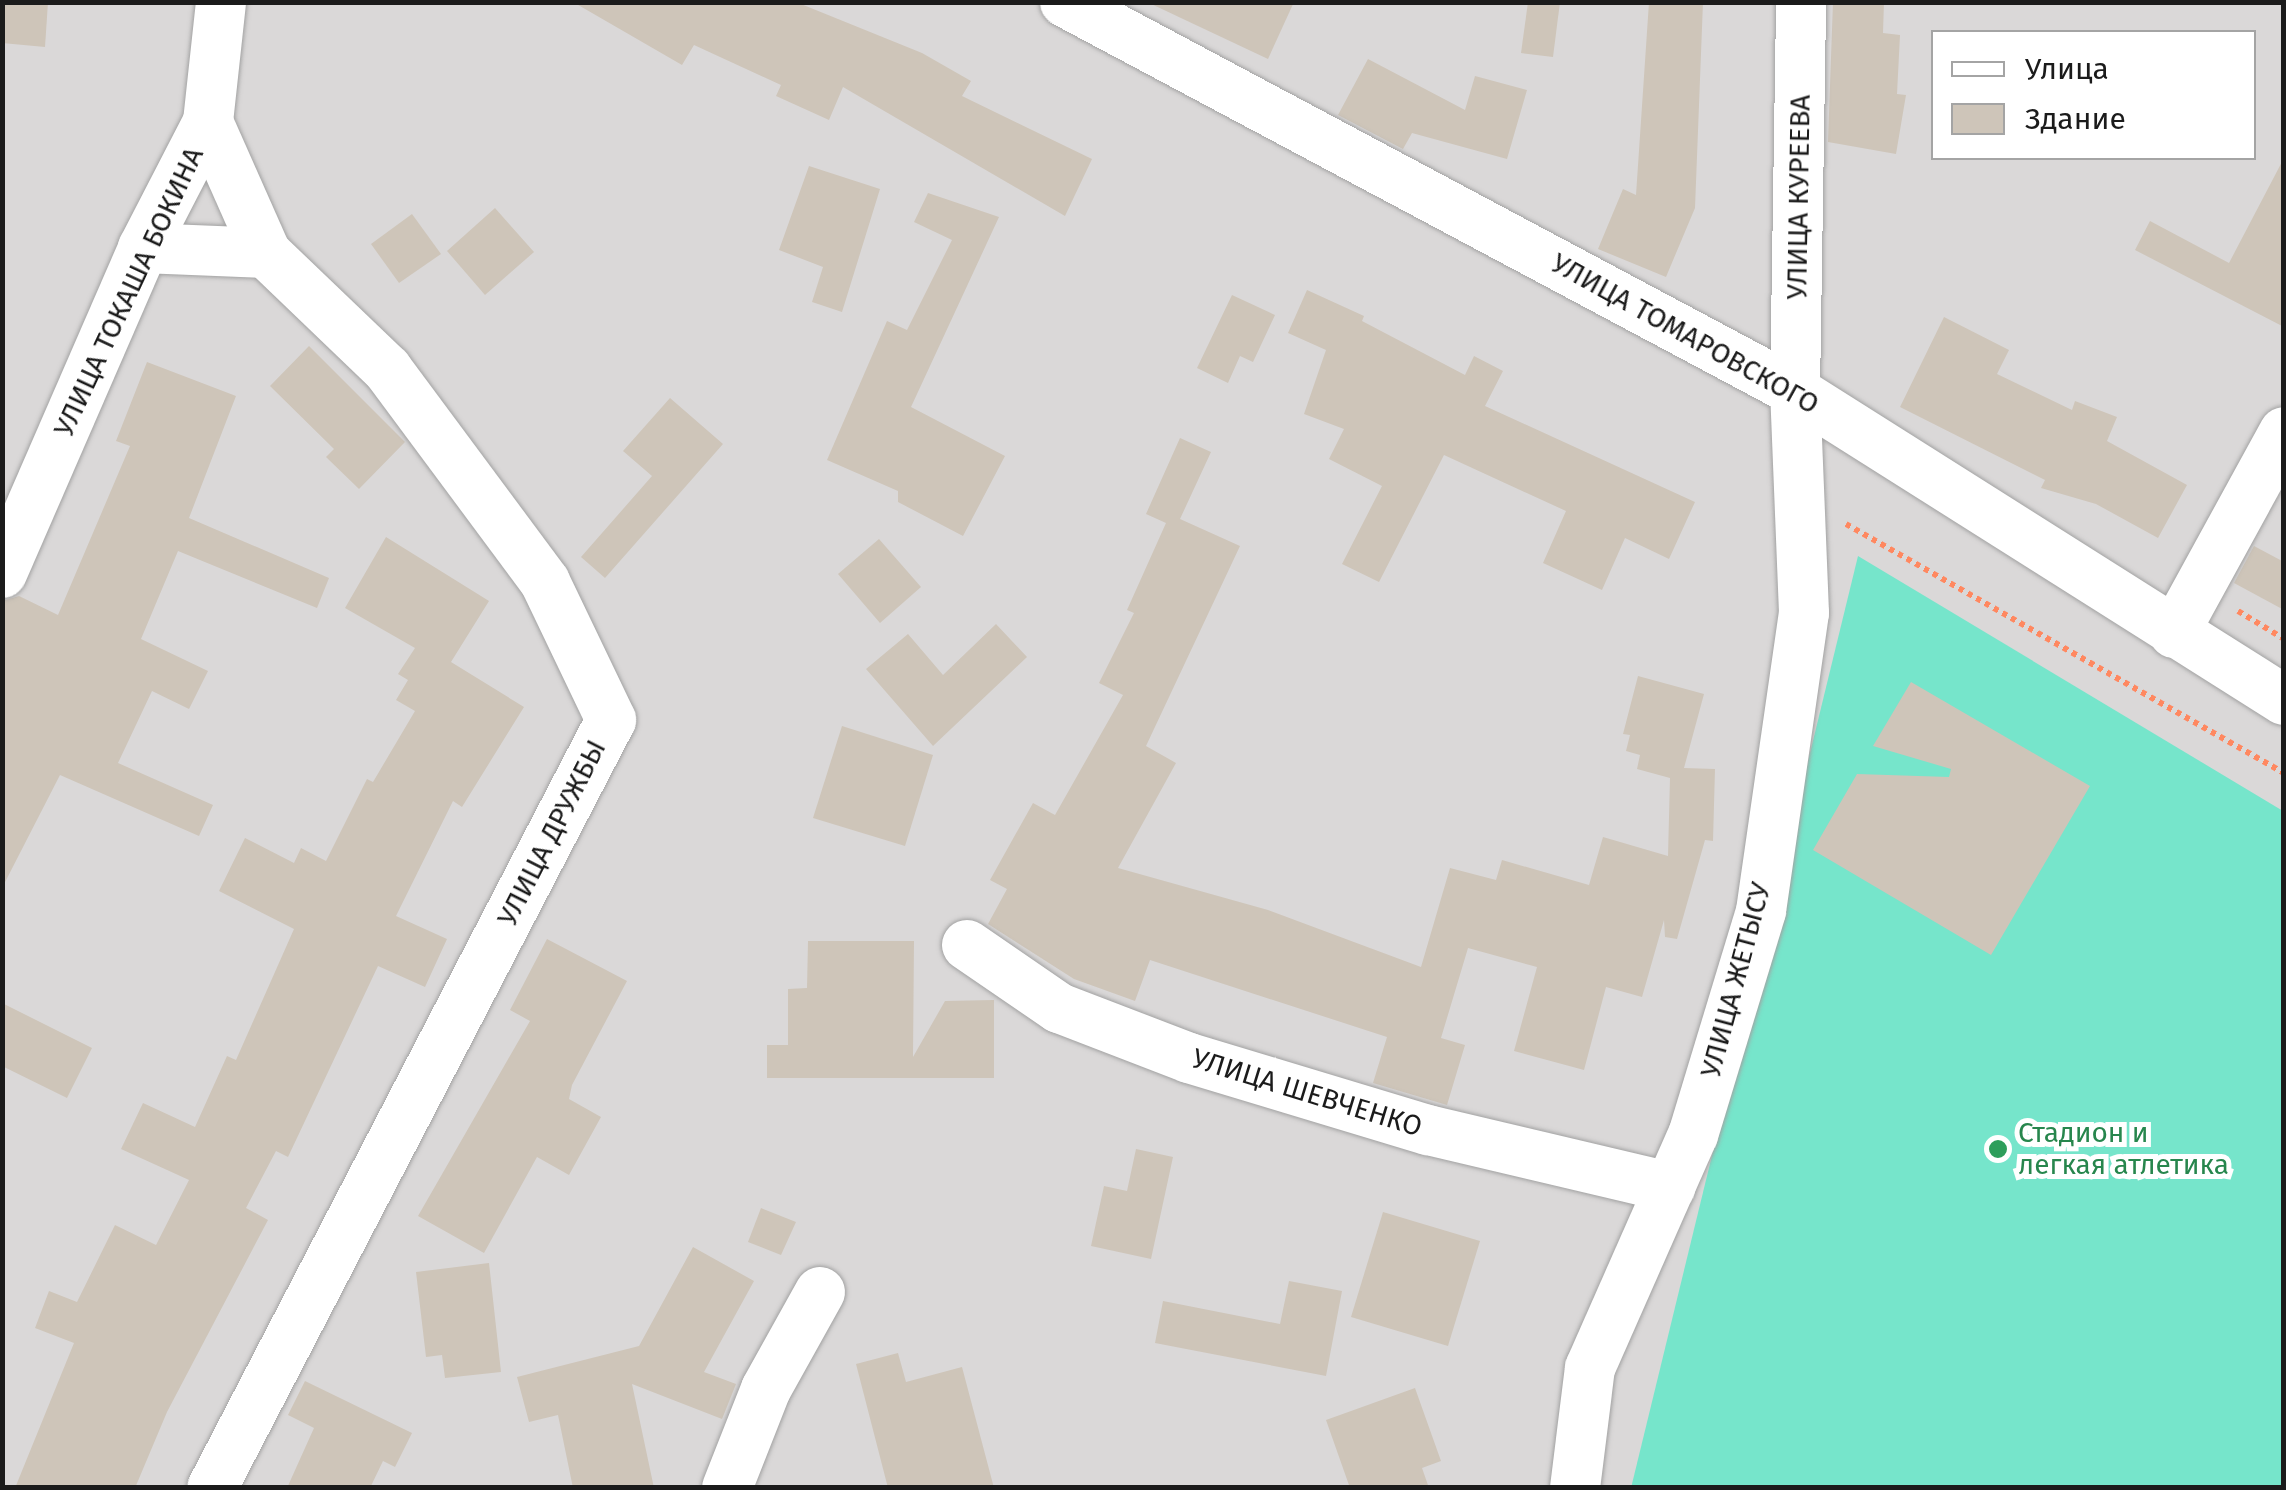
<!DOCTYPE html>
<meta charset="utf-8">
<style>
body{margin:0}
#map{position:relative;width:2286px;height:1490px;overflow:hidden;background:#eeebe0;font-family:"Fira Sans",sans-serif}
div>[style]{position:absolute}
.residential>*{inset:0;background:#dad8d8}
.pitch>*{inset:0;background:#76e5cb}
.building>*{inset:0;background:#cec5b9}
.path>*{height:6px;margin-top:-3px;transform-origin:0;background:repeating-linear-gradient(90deg,#ff8860 0 5px,transparent 0 10px)}
.roads{filter:drop-shadow(0 0 2px #a2a2a2) drop-shadow(0 0 2px #a2a2a2)}
.minor>*{height:50px;margin:-25px;padding:0 25px;transform-origin:25px;border-radius:25px;background:#fff}
.dots>*{width:28px;height:28px;translate:-50% -50%;box-sizing:border-box;border:5px solid #fff;border-radius:50%}
span{translate:-50% -50%;white-space:nowrap;text-align:center;line-height:1.15;-webkit-text-stroke:10px #fff;paint-order:stroke}
.street-label{font-size:28px;color:#1b1b1b}
.leisure-label{font-size:28px;color:#27864d}
.left{translate:0 -50%;text-align:left}
.frame{position:absolute;inset:0;border:5px solid #1b1b1b;pointer-events:none}
.legend{position:absolute;left:1931px;top:30px;width:325px;height:130px;box-sizing:border-box;background:#fff;border:2px solid #a4a4a4;margin:0;padding:12px 18px;list-style:none;font-size:30px;color:#1b1b1b}
.legend li{display:flex;align-items:center;gap:20px;height:50px}
.legend b{width:50px;border:2px solid #a4a4a4}
</style>
<div id="map">
<div class="residential">
<i style="clip-path:polygon(evenodd,3px 3px,2283px 3px,2283px 1487px,3px 1487px,3px 3px,1934px 32px,2254px 32px,2254px 158px,1934px 158px,1934px 32px)"></i>
</div>
<div class="pitch">
<i style="clip-path:polygon(1858px 556px,2283px 811px,2283px 1487px,1631px 1488px)"></i>
</div>
<div class="building">
<i style="clip-path:polygon(2px 2px,48px 2px,45px 47px,2px 43px)"></i>
<i style="clip-path:polygon(573px 2px,796px 2px,922px 53px,971px 81px,962px 96px,1092px 159px,1065px 216px,843px 87px,829px 120px,776px 96px,781px 85px,694px 45px,682px 65px)"></i>
<i style="clip-path:polygon(1147px 2px,1294px 2px,1268px 59px)"></i>
<i style="clip-path:polygon(1528px 2px,1560px 2px,1553px 57px,1521px 53px)"></i>
<i style="clip-path:polygon(1649px 2px,1703px 2px,1695px 208px,1666px 277px,1598px 249px,1623px 189px,1636px 195px)"></i>
<i style="clip-path:polygon(1833px 2px,1884px 2px,1883px 33px,1900px 35px,1897px 94px,1906px 95px,1896px 154px,1828px 142px)"></i>
<i style="clip-path:polygon(1368px 59px,1465px 110px,1475px 76px,1527px 90px,1507px 159px,1412px 133px,1403px 149px,1338px 115px)"></i>
<i style="clip-path:polygon(2284px 158px,2284px 327px,2135px 250px,2150px 221px,2229px 263px)"></i>
<i style="clip-path:polygon(809px 166px,880px 189px,842px 312px,812px 302px,823px 267px,779px 250px)"></i>
<i style="clip-path:polygon(928px 193px,999px 217px,911px 407px,1005px 456px,963px 536px,898px 502px,898px 491px,827px 460px,887px 321px,907px 330px,952px 240px,914px 222px)"></i>
<i style="clip-path:polygon(495px 208px,534px 252px,485px 295px,447px 251px)"></i>
<i style="clip-path:polygon(412px 214px,441px 254px,399px 283px,371px 244px)"></i>
<i style="clip-path:polygon(1307px 290px,1364px 316px,1362px 321px,1465px 375px,1474px 356px,1503px 371px,1485px 406px,1695px 502px,1669px 559px,1625px 538px,1602px 590px,1543px 563px,1566px 511px,1444px 455px,1379px 582px,1342px 564px,1382px 486px,1329px 459px,1344px 429px,1304px 414px,1326px 350px,1288px 333px)"></i>
<i style="clip-path:polygon(1232px 295px,1275px 315px,1253px 362px,1240px 356px,1228px 383px,1197px 368px)"></i>
<i style="clip-path:polygon(1944px 317px,2009px 350px,1997px 374px,2072px 410px,2075px 401px,2117px 417px,2107px 441px,2187px 485px,2158px 538px,2096px 504px,2041px 488px,2045px 480px,1900px 407px)"></i>
<i style="clip-path:polygon(309px 346px,405px 442px,359px 489px,326px 457px,334px 449px,270px 386px)"></i>
<i style="clip-path:polygon(147px 362px,236px 396px,189px 518px,329px 578px,317px 608px,178px 551px,141px 639px,208px 671px,189px 709px,152px 691px,118px 763px,213px 805px,199px 836px,60px 775px,2px 888px,2px 601px,19px 596px,58px 615px,130px 446px,116px 441px)"></i>
<i style="clip-path:polygon(670px 398px,723px 444px,605px 578px,581px 557px,652px 476px,623px 451px)"></i>
<i style="clip-path:polygon(1180px 438px,1211px 452px,1180px 519px,1240px 546px,1146px 746px,1176px 763px,1118px 868px,1268px 910px,1421px 967px,1450px 868px,1496px 880px,1502px 860px,1589px 885px,1603px 837px,1668px 856px,1670px 778px,1637px 769px,1640px 755px,1626px 751px,1630px 735px,1623px 734px,1638px 676px,1704px 694px,1684px 768px,1715px 769px,1713px 841px,1705px 840px,1677px 939px,1665px 937px,1664px 920px,1642px 997px,1606px 987px,1584px 1070px,1514px 1051px,1537px 967px,1468px 948px,1441px 1038px,1465px 1045px,1447px 1105px,1373px 1083px,1387px 1037px,1150px 960px,1135px 1001px,1074px 979px,988px 924px,1007px 889px,990px 880px,1033px 803px,1055px 815px,1123px 695px,1099px 683px,1134px 613px,1127px 610px,1166px 523px,1146px 514px)"></i>
<i style="clip-path:polygon(386px 537px,489px 601px,451px 662px,524px 707px,462px 807px,453px 801px,396px 916px,447px 939px,425px 987px,378px 966px,288px 1157px,276px 1151px,246px 1208px,268px 1220px,167px 1412px,135px 1488px,15px 1488px,74px 1343px,35px 1328px,49px 1291px,77px 1302px,115px 1225px,156px 1245px,189px 1180px,121px 1149px,143px 1103px,195px 1127px,227px 1056px,236px 1060px,294px 929px,219px 891px,245px 838px,294px 863px,301px 848px,326px 861px,367px 779px,373px 782px,415px 711px,396px 700px,408px 680px,398px 674px,415px 648px,345px 608px)"></i>
<i style="clip-path:polygon(879px 539px,921px 587px,880px 623px,838px 574px)"></i>
<i style="clip-path:polygon(2254px 546px,2284px 562px,2284px 610px,2234px 583px)"></i>
<i style="clip-path:polygon(996px 624px,1027px 657px,933px 746px,866px 669px,908px 634px,943px 675px)"></i>
<i style="clip-path:polygon(1911px 682px,2090px 786px,1991px 955px,1813px 850px,1857px 774px,1949px 777px,1951px 769px,1873px 746px)"></i>
<i style="clip-path:polygon(842px 726px,933px 755px,905px 846px,813px 818px)"></i>
<i style="clip-path:polygon(547px 939px,627px 981px,572px 1085px,569px 1099px,601px 1117px,569px 1175px,537px 1157px,484px 1253px,418px 1216px,530px 1021px,510px 1010px)"></i>
<i style="clip-path:polygon(808px 941px,914px 941px,913px 1057px,945px 1001px,994px 1000px,994px 1078px,767px 1078px,767px 1045px,788px 1045px,788px 989px,807px 988px)"></i>
<i style="clip-path:polygon(2px 1003px,92px 1048px,67px 1098px,2px 1066px)"></i>
<i style="clip-path:polygon(1136px 1149px,1173px 1157px,1151px 1259px,1091px 1246px,1104px 1186px,1127px 1191px)"></i>
<i style="clip-path:polygon(761px 1208px,796px 1222px,781px 1255px,748px 1242px)"></i>
<i style="clip-path:polygon(1383px 1212px,1480px 1241px,1448px 1346px,1351px 1317px)"></i>
<i style="clip-path:polygon(693px 1247px,754px 1281px,704px 1372px,736px 1384px,722px 1419px,632px 1384px,654px 1488px,573px 1488px,558px 1415px,529px 1422px,517px 1377px,639px 1346px)"></i>
<i style="clip-path:polygon(489px 1263px,501px 1372px,445px 1378px,442px 1355px,426px 1357px,416px 1272px)"></i>
<i style="clip-path:polygon(1289px 1281px,1342px 1291px,1326px 1376px,1155px 1343px,1163px 1301px,1280px 1324px)"></i>
<i style="clip-path:polygon(898px 1353px,906px 1382px,962px 1367px,994px 1488px,888px 1488px,856px 1364px)"></i>
<i style="clip-path:polygon(305px 1381px,412px 1433px,395px 1467px,383px 1461px,370px 1488px,287px 1488px,314px 1428px,288px 1415px)"></i>
<i style="clip-path:polygon(1415px 1388px,1441px 1461px,1422px 1468px,1429px 1488px,1350px 1488px,1326px 1420px)"></i>
</div>
<div class="path">
<i style="left:1846px;top:524px;width:504px;rotate:29.62deg"></i>
<i style="left:2238px;top:611px;width:54px;rotate:31.3deg"></i>
</div>
<div class="roads">
<div class="minor">
<i style="left:1065px;top:2px;width:827px;rotate:28.05deg"></i>
<i style="left:1795px;top:391px;width:578px;rotate:32.29deg"></i>
<i style="left:208px;top:122px;width:143px;rotate:66.1deg"></i>
<i style="left:266px;top:253px;width:168px;rotate:43.8deg"></i>
<i style="left:387px;top:369px;width:265px;rotate:53.4deg"></i>
<i style="left:545px;top:582px;width:153px;rotate:64.4deg"></i>
<i style="left:611px;top:720px;width:865px;rotate:117.45deg"></i>
<i style="left:143px;top:248px;width:123px;rotate:2.3deg"></i>
<i style="left:2px;top:573px;width:354px;rotate:-66.5deg"></i>
<i style="left:143px;top:248px;width:142px;rotate:-62.7deg"></i>
<i style="left:208px;top:122px;width:121px;rotate:-83.8deg"></i>
<i style="left:2174px;top:633px;width:229px;rotate:-61.3deg"></i>
<i style="left:967px;top:945px;width:112px;rotate:34.4deg"></i>
<i style="left:1059px;top:1008px;width:139px;rotate:21deg"></i>
<i style="left:1189px;top:1058px;width:250px;rotate:16.8deg"></i>
<i style="left:1428px;top:1130px;width:249px;rotate:13.3deg"></i>
<i style="left:727px;top:1488px;width:106px;rotate:-68.5deg"></i>
<i style="left:766px;top:1389px;width:111px;rotate:-60.9deg"></i>
<i style="left:1575px;top:1488px;width:121px;rotate:-82.9deg"></i>
<i style="left:1590px;top:1368px;width:255px;rotate:-66.2deg"></i>
<i style="left:1693px;top:1135px;width:234px;rotate:-73.1deg"></i>
<i style="left:1761px;top:911px;width:301px;rotate:-81.8deg"></i>
<i style="left:1804px;top:613px;width:222px;rotate:-92.3deg"></i>
<i style="left:1795px;top:391px;width:389px;rotate:-89.1deg"></i>
</div>
</div>
<div class="dots">
<i style="left:1998px;top:1149px;background:#2e9e5b"></i>
</div>
<div class="street-label">
<span style="left:1799px;top:197px;rotate:-89deg">УЛИЦА КУРЕЕВА</span>
<span style="left:129px;top:292px;rotate:-65deg">УЛИЦА ТОКАША БОКИНА</span>
<span style="left:1685px;top:334px;rotate:29deg">УЛИЦА ТОМАРОВСКОГО</span>
<span style="left:552px;top:833px;rotate:-63deg">УЛИЦА ДРУЖБЫ</span>
<span style="left:1736px;top:980px;rotate:-75deg">УЛИЦА ЖЕТЫСУ</span>
<span style="left:1307px;top:1093px;rotate:17deg">УЛИЦА ШЕВЧЕНКО</span>
</div>
<div class="leisure-label">
<span class="left" style="left:2018px;top:1149px">Стадион и<br>легкая атлетика</span>
</div>
<div class="frame"></div>
<ul class="legend">
<li><b style="height:12px;background:#fff"></b>Улица</li>
<li><b style="height:28px;background:#cec5b9"></b>Здание</li>
</ul>
</div>
